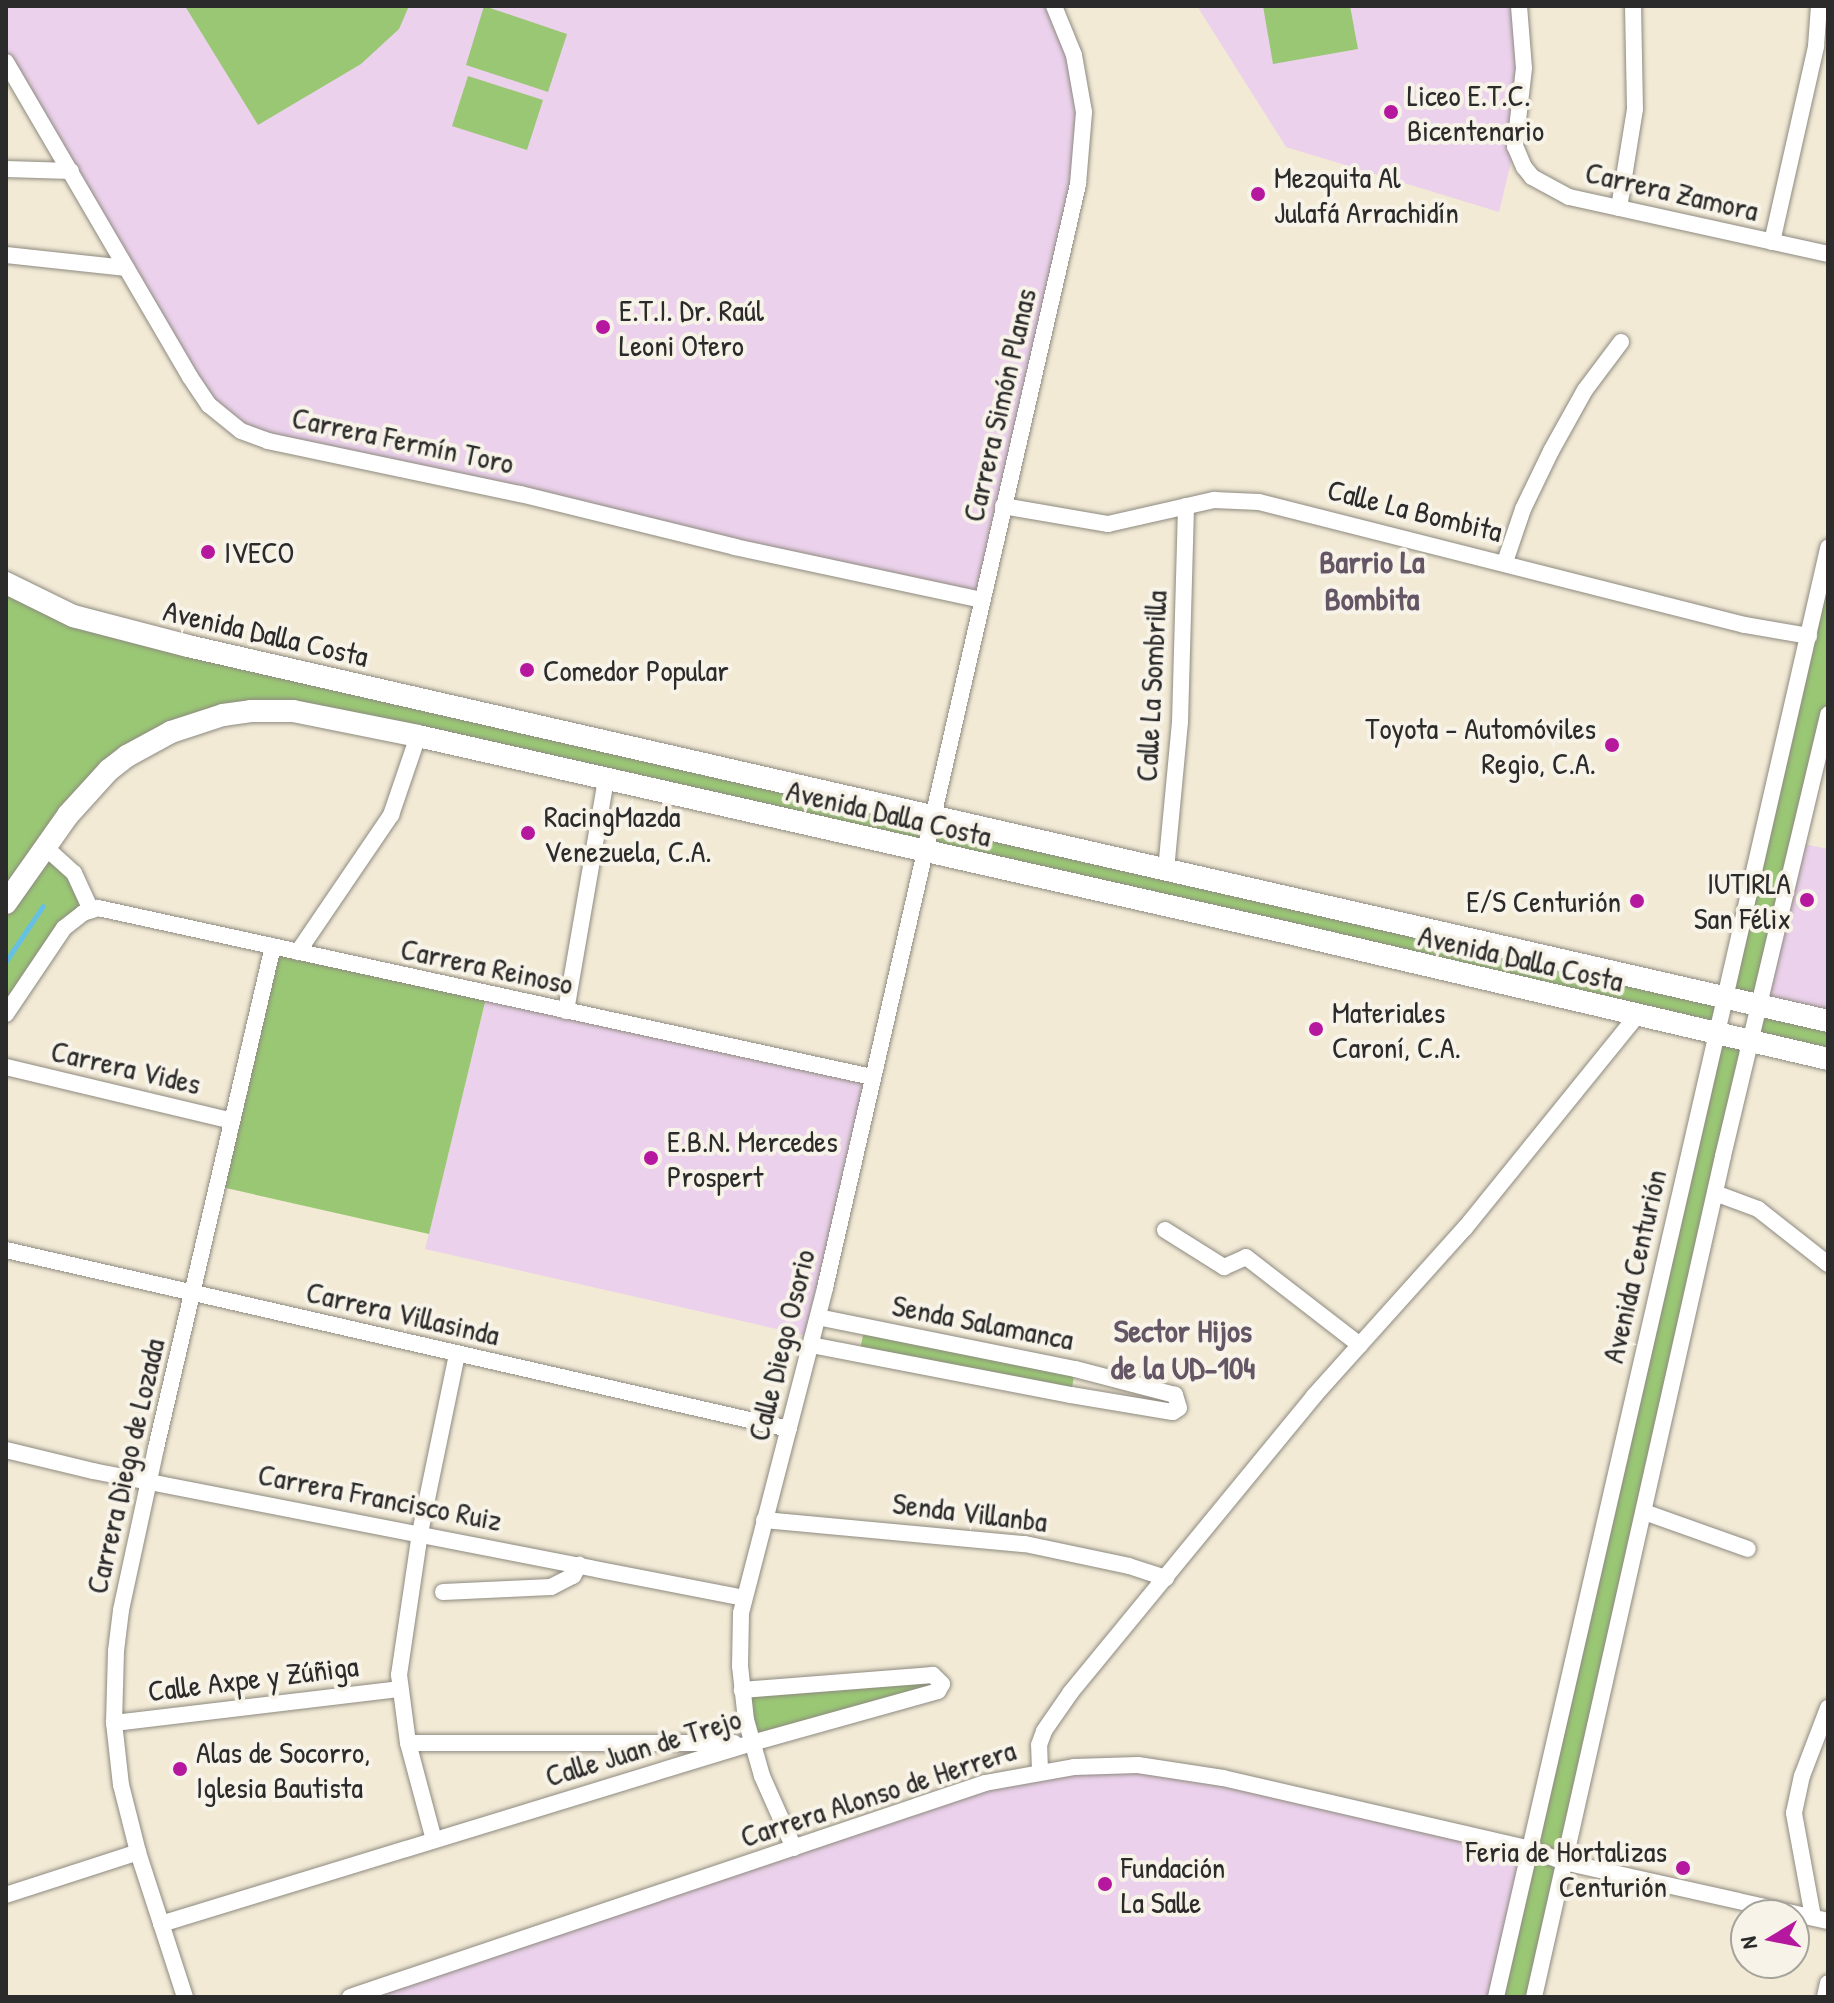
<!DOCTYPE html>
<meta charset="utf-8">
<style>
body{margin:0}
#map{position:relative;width:1834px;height:2003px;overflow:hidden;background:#f2ead5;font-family:"Patrick Hand",sans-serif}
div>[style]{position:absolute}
.built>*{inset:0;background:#ebd1eb}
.green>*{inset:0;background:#9ac774}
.stream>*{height:5px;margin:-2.5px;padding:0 2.5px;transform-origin:2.5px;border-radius:2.5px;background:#66c0e3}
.roads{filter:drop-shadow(0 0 2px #8e8a80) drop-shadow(0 0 2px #8e8a80)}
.street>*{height:16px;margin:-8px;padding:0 8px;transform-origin:8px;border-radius:8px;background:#fff}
.secondary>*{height:22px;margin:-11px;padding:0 11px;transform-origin:11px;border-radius:11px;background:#fff}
.dots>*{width:22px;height:22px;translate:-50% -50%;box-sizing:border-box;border:4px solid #f7f3e8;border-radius:50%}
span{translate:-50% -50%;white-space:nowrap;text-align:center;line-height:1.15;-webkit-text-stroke:8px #f7f3e8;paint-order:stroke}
.poi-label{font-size:30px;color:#2b2b2b}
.left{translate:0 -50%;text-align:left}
.right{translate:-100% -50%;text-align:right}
.street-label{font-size:30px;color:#2b2b2b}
.neighbourhood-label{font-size:32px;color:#655665;font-weight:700}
.frame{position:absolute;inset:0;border:8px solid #2b2b2b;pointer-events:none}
.north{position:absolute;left:1730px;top:1899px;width:80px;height:80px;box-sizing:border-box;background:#f7f3e8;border:2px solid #a5a39c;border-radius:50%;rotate:260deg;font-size:22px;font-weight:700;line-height:32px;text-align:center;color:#2b2b2b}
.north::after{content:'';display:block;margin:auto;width:28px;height:36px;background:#b5179e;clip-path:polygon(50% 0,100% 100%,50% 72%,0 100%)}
</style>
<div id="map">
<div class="built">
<i style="clip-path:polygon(6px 6px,1054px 6px,1065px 32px,1084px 140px,982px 600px,268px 441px,225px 420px,6px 62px)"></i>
<i style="clip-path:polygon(1197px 6px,1519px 6px,1515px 146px,1499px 212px,1286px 147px)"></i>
<i style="clip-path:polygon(1799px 843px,1828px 849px,1828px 1018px,1760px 1005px)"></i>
<i style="clip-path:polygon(487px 994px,872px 1077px,812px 1337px,425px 1249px)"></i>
<i style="clip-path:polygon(1138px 1765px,1530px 1849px,1496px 1997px,350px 1997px,985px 1783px)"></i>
</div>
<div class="green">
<i style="clip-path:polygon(185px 6px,409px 6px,399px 29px,361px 64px,258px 125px)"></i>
<i style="clip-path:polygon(484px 6px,567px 34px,548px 92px,466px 65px)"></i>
<i style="clip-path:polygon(1263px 6px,1350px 6px,1358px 49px,1273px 64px)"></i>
<i style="clip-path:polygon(468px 76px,543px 100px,527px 150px,452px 126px)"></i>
<i style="clip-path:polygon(evenodd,1828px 548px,1828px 714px,1759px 1006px,1828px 1021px,1828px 1059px,1751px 1041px,1534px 1997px,1496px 1997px,1716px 1034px,274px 710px,148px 744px,45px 847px,63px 860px,83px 913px,6px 1014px,6px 583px,36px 600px,1724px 998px,1828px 548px,1725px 999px,1758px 1006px,1750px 1041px,1717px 1034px,1725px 999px)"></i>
<i style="clip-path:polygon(273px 946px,487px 994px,429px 1234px,217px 1186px)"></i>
<i style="clip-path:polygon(865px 1326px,1075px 1369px,1071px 1395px,859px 1354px)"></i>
<i style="clip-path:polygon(940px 1679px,941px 1688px,752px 1743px,742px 1696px)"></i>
</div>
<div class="stream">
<i style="left:6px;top:961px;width:66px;rotate:-56.1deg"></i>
</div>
<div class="roads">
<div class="street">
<i style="left:1519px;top:6px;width:62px;rotate:85.4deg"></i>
<i style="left:1524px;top:68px;width:79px;rotate:96.6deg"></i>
<i style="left:1515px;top:146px;width:23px;rotate:67deg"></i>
<i style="left:1524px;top:167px;width:13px;rotate:51deg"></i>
<i style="left:1532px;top:177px;width:42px;rotate:28.4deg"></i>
<i style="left:1569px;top:197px;width:265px;rotate:12.4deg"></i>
<i style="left:6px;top:62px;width:365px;rotate:59.7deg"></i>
<i style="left:190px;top:377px;width:34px;rotate:56deg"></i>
<i style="left:209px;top:405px;width:41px;rotate:39.1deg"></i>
<i style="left:241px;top:431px;width:29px;rotate:20deg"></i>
<i style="left:268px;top:441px;width:258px;rotate:11.9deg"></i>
<i style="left:520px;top:494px;width:221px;rotate:13.8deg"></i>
<i style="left:735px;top:547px;width:253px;rotate:12.1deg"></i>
<i style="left:6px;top:169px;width:65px;rotate:1.8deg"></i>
<i style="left:1619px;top:208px;width:100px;rotate:-80.8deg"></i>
<i style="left:1635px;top:109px;width:103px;rotate:-91.1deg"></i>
<i style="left:1772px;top:242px;width:201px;rotate:-77.3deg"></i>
<i style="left:1816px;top:46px;width:40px;rotate:-85.7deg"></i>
<i style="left:6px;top:255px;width:121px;rotate:6.2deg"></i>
<i style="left:1003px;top:506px;width:107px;rotate:9.7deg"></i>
<i style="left:1108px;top:524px;width:109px;rotate:-12.8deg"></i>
<i style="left:1214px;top:500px;width:45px;rotate:2.5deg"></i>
<i style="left:1259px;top:502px;width:501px;rotate:14.2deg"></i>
<i style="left:1745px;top:625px;width:65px;rotate:9.8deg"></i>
<i style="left:1505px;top:562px;width:56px;rotate:-71.2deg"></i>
<i style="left:1523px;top:509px;width:64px;rotate:-64.2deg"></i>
<i style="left:1551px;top:451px;width:70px;rotate:-60.9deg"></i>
<i style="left:1585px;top:390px;width:60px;rotate:-53.1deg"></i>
<i style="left:45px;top:847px;width:39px;rotate:42deg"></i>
<i style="left:74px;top:873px;width:41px;rotate:65.3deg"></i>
<i style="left:1166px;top:870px;width:149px;rotate:-84.6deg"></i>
<i style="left:1180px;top:722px;width:216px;rotate:-88.4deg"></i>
<i style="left:298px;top:952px;width:166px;rotate:-55.8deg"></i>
<i style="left:391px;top:815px;width:83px;rotate:-71.1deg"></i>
<i style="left:566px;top:1011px;width:235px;rotate:-80.2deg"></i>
<i style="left:6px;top:1014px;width:104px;rotate:-56deg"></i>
<i style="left:64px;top:928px;width:24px;rotate:-38deg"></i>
<i style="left:83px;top:913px;width:16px;rotate:-18deg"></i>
<i style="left:98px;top:908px;width:792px;rotate:12.32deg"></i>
<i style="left:6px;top:1067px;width:232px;rotate:13.4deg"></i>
<i style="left:1715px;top:1193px;width:46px;rotate:20.4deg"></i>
<i style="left:1758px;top:1209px;width:89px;rotate:38.2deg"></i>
<i style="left:1165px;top:1230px;width:70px;rotate:32.1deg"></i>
<i style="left:1224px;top:1267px;width:24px;rotate:-24deg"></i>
<i style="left:1246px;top:1257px;width:144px;rotate:37.7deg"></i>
<i style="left:6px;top:1250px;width:803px;rotate:12.88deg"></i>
<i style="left:811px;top:1345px;width:265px;rotate:10.9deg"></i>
<i style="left:1071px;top:1395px;width:103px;rotate:9.5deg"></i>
<i style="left:1173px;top:1412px;width:7px;rotate:-34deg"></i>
<i style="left:1179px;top:1408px;width:14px;rotate:-107deg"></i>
<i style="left:1175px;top:1395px;width:103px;rotate:-165.4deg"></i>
<i style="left:1075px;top:1369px;width:262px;rotate:-168.6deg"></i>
<i style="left:6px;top:1450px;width:89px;rotate:13.6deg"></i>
<i style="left:93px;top:1471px;width:663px;rotate:11.04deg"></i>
<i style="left:1644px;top:1512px;width:110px;rotate:19.6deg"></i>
<i style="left:764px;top:1520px;width:262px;rotate:5.3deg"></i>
<i style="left:1025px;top:1544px;width:106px;rotate:11.9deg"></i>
<i style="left:1129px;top:1566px;width:39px;rotate:18deg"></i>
<i style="left:443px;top:1592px;width:108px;rotate:-2.7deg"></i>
<i style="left:551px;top:1587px;width:25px;rotate:-27deg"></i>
<i style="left:573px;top:1576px;width:13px;rotate:-61deg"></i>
<i style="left:114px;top:1723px;width:287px;rotate:-6.8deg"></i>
<i style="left:408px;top:1743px;width:326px"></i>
<i style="left:1040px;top:1771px;width:26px;rotate:-92deg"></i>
<i style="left:1039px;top:1745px;width:15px;rotate:-70deg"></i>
<i style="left:1044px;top:1731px;width:47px;rotate:-55.3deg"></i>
<i style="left:1071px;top:1692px;width:383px;rotate:-50.6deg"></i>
<i style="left:1314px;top:1396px;width:226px;rotate:-48.1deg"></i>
<i style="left:1465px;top:1228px;width:272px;rotate:-51deg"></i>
<i style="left:434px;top:1840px;width:100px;rotate:-105deg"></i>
<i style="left:408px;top:1743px;width:69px;rotate:-97.5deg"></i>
<i style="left:399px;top:1675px;width:144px;rotate:-81.6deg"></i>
<i style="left:420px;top:1533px;width:183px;rotate:-78.3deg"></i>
<i style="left:794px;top:1848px;width:79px;rotate:-114deg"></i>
<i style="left:762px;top:1776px;width:58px;rotate:-105.9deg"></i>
<i style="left:746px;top:1720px;width:54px;rotate:-96.3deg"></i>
<i style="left:740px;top:1666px;width:53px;rotate:-88.9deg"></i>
<i style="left:741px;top:1613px;width:336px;rotate:-75.5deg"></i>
<i style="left:825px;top:1288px;width:1133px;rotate:-77.09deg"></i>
<i style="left:1078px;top:184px;width:72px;rotate:-85.2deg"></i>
<i style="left:1084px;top:112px;width:58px;rotate:-100deg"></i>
<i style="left:1074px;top:55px;width:53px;rotate:-112.2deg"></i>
<i style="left:6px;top:1895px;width:139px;rotate:-18deg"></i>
<i style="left:1813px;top:1917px;width:106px;rotate:-100.4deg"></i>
<i style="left:1794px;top:1813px;width:38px;rotate:-78deg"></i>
<i style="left:1802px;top:1776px;width:73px;rotate:-69.1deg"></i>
<i style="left:161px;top:1924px;width:618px;rotate:-17.03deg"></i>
<i style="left:752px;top:1743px;width:193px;rotate:-15.6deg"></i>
<i style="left:938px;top:1691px;width:8px;rotate:-60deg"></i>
<i style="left:942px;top:1684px;width:13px;rotate:-135deg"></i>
<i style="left:933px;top:1675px;width:192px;rotate:175.5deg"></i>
<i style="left:185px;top:1997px;width:152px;rotate:-108deg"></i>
<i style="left:138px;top:1852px;width:69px;rotate:-104.2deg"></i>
<i style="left:121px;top:1785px;width:62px;rotate:-96.4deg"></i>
<i style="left:114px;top:1723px;width:72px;rotate:-88.4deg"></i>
<i style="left:116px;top:1651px;width:41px;rotate:-83deg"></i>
<i style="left:121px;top:1610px;width:166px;rotate:-77.8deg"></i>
<i style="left:156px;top:1448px;width:515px;rotate:-76.88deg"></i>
<i style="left:350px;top:1997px;width:670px;rotate:-18.62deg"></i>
<i style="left:985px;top:1783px;width:90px;rotate:-10.2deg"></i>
<i style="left:1074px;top:1767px;width:64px;rotate:-1.8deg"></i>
<i style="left:1138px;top:1765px;width:86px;rotate:8.7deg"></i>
<i style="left:1223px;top:1778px;width:315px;rotate:13deg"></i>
<i style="left:1530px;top:1849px;width:36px;rotate:21deg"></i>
<i style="left:1564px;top:1862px;width:271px;rotate:12.6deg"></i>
<i style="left:1496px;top:1997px;width:1487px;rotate:-77.09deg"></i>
<i style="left:1534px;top:1997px;width:862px;rotate:-77.33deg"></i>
<i style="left:1723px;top:1156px;width:454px;rotate:-76.6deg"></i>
<i style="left:1825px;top:1997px;width:14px;rotate:-78deg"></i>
</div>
<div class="secondary">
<i style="left:6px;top:583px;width:75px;rotate:26.2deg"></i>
<i style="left:73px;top:616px;width:119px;rotate:14.6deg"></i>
<i style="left:188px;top:646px;width:1682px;rotate:12.88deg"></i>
<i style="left:6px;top:903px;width:108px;rotate:-54.8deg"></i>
<i style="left:68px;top:815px;width:61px;rotate:-47.7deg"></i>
<i style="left:109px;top:770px;width:23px;rotate:-38deg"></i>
<i style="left:127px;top:756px;width:50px;rotate:-28.6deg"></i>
<i style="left:171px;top:732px;width:55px;rotate:-18.1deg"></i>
<i style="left:223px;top:715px;width:28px;rotate:-8deg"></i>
<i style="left:251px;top:711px;width:42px"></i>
<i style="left:293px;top:711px;width:127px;rotate:11.3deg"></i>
<i style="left:418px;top:736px;width:897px;rotate:12.75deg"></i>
<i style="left:1293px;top:934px;width:549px;rotate:13.15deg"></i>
</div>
</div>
<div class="dots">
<i style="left:1391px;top:112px;background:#b5179e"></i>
<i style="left:1258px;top:194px;background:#b5179e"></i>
<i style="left:603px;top:327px;background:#b5179e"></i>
<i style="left:208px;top:552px;background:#b5179e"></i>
<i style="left:527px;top:670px;background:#b5179e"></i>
<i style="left:1612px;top:745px;background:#b5179e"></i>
<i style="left:528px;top:833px;background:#b5179e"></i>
<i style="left:1807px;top:900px;background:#b5179e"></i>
<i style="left:1637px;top:901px;background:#b5179e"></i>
<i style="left:1316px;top:1029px;background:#b5179e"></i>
<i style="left:651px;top:1158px;background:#b5179e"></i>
<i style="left:180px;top:1769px;background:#b5179e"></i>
<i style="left:1683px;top:1868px;background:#b5179e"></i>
<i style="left:1105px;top:1884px;background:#b5179e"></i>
</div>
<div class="poi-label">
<span class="left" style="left:1407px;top:112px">Liceo E.T.C.<br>Bicentenario</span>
<span class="left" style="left:1274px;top:194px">Mezquita Al<br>Julafá Arrachidín</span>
<span class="left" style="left:619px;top:327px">E.T.I. Dr. Raúl<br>Leoni Otero</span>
<span class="left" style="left:224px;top:552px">IVECO</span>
<span class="left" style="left:543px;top:670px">Comedor Popular</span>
<span class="right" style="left:1596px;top:745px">Toyota - Automóviles<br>Regio, C.A.</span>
<span class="left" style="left:544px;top:833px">RacingMazda<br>Venezuela, C.A.</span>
<span class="right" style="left:1791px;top:900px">IUTIRLA<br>San Félix</span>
<span class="right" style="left:1621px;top:901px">E/S Centurión</span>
<span class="left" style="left:1332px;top:1029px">Materiales<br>Caroní, C.A.</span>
<span class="left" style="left:667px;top:1158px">E.B.N. Mercedes<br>Prospert</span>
<span class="left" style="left:196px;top:1769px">Alas de Socorro,<br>Iglesia Bautista</span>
<span class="right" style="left:1667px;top:1868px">Feria de Hortalizas<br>Centurión</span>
<span class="left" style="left:1121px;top:1884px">Fundación<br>La Salle</span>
</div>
<div class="street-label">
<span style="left:1672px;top:191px;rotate:13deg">Carrera Zamora</span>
<span style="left:999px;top:405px;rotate:-77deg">Carrera Simón Planas</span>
<span style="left:403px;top:440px;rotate:12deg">Carrera Fermín Toro</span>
<span style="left:1415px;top:510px;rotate:14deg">Calle La Bombita</span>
<span style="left:266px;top:633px;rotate:13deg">Avenida Dalla Costa</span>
<span style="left:1151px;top:686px;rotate:-87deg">Calle La Sombrilla</span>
<span style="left:889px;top:813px;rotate:13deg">Avenida Dalla Costa</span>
<span style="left:1521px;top:958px;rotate:13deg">Avenida Dalla Costa</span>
<span style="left:487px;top:966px;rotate:12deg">Carrera Reinoso</span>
<span style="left:126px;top:1067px;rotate:13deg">Carrera Vides</span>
<span style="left:1634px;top:1266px;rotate:-77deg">Avenida Centurión</span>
<span style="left:403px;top:1313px;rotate:13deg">Carrera Villasinda</span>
<span style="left:983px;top:1322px;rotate:11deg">Senda Salamanca</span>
<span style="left:781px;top:1345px;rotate:-76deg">Calle Diego Osorio</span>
<span style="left:125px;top:1466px;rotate:-77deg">Carrera Diego de Lozada</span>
<span style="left:380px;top:1497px;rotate:11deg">Carrera Francisco Ruiz</span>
<span style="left:970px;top:1512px;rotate:7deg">Senda Villanba</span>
<span style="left:253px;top:1678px;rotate:-7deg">Calle Axpe y Zúñiga</span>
<span style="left:643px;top:1747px;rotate:-17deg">Calle Juan de Trejo</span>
<span style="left:878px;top:1793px;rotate:-18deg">Carrera Alonso de Herrera</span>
</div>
<div class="neighbourhood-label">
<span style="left:1372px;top:581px">Barrio La<br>Bombita</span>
<span style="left:1183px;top:1350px">Sector Hijos<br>de la UD-104</span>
</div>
<div class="frame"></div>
<div class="north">N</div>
</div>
